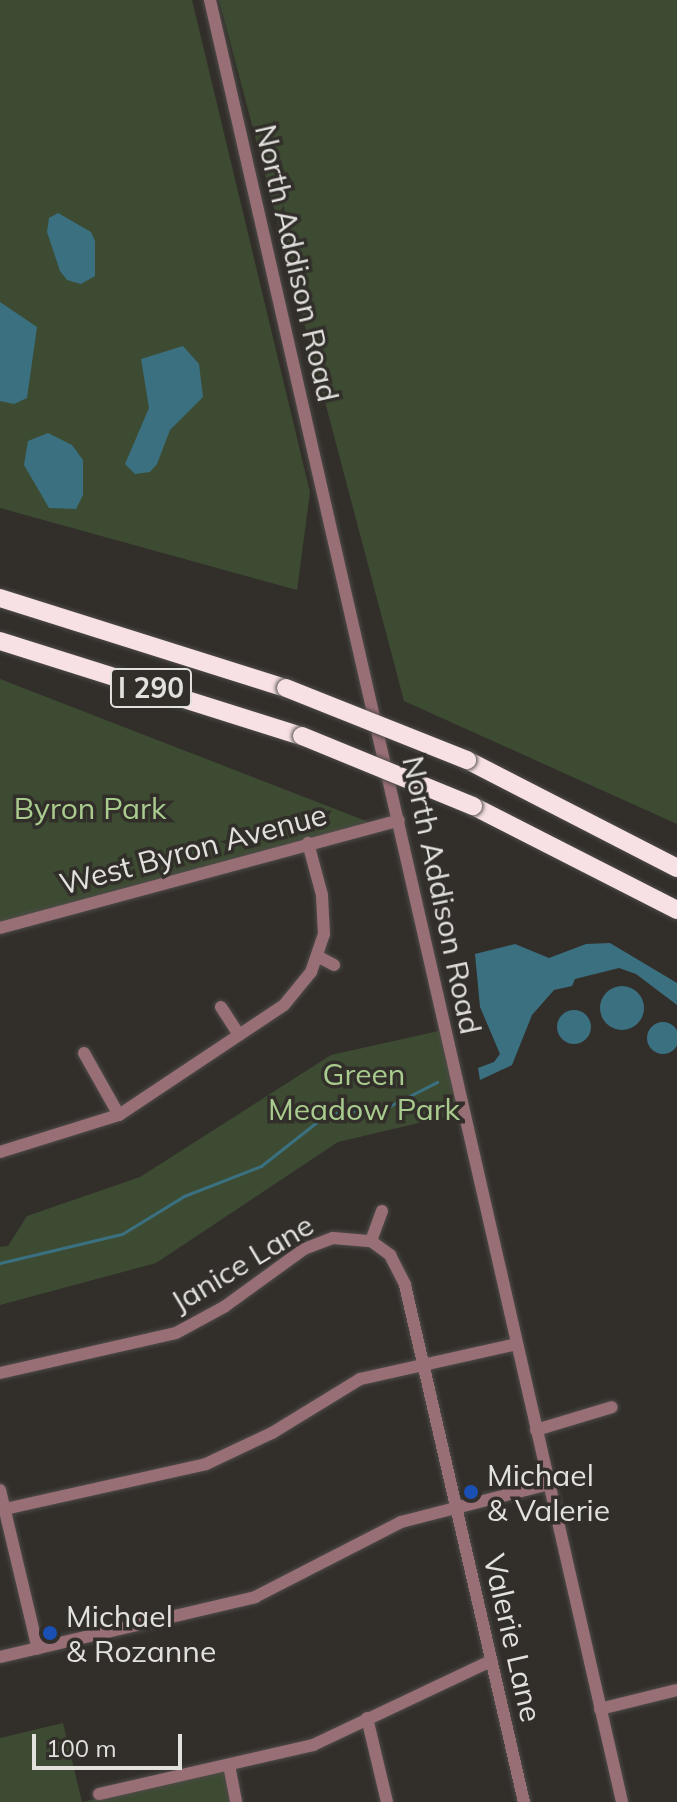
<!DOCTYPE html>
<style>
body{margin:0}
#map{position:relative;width:677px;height:1802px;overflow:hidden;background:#322f2b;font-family:Mulish,sans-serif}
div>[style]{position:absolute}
.green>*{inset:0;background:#3d4b32}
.water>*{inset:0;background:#3b7080}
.round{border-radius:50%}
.stream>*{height:3px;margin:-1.5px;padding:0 1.5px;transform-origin:1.5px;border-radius:1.5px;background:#3b7080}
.roads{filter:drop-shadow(0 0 2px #4e4b48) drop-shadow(0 0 2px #4e4b48)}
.minor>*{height:12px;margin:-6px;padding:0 6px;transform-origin:6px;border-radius:6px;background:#996f76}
.highway>*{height:18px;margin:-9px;padding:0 9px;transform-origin:9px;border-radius:9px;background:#f7e1e4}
.bridges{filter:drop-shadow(0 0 2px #4e4b48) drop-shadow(0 0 2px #4e4b48)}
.highway-bridge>*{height:18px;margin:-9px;padding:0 9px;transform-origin:9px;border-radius:9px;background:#f7e1e4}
.dots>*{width:22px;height:22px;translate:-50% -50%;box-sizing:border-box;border:4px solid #322f2b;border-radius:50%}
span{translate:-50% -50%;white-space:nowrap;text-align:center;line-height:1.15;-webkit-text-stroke:7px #322f2b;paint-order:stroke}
.shield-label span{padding:2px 6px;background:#322f2b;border:2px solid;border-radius:6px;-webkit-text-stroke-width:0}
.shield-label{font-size:28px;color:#e3e1de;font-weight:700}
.street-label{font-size:30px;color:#e3e1de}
.park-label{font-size:30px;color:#a9cc8e}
.poi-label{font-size:30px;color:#e3e1de}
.left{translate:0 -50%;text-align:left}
.scale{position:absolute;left:32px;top:1734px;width:150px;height:36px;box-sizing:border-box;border:4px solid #e3e1de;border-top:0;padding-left:10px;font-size:24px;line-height:28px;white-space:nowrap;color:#e3e1de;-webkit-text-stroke:6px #322f2b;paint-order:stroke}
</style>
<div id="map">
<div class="green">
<i style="clip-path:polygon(0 0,192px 0,310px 492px,297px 590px,0 508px)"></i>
<i style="clip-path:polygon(219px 0,677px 0,677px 824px,404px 701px)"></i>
<i style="clip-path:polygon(0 679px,379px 826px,0 923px)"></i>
<i style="clip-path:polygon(443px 1030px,461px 1113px,338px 1142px,156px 1263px,0 1305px,0 1247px,8px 1246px,27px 1216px,140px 1177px,331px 1055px)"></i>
<i style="clip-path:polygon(63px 1723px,82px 1802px,228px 1769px,234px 1802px,0 1802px,0 1738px)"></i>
</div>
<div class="water">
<i style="clip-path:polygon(58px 213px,91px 232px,95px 241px,95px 276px,81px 284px,67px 280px,60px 271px,47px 232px,49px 218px)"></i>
<i style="clip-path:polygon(0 302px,37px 327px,27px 398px,14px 404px,0 401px)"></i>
<i style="clip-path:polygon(183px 346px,199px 364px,203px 397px,170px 430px,157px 464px,150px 472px,135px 474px,125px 464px,149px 408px,141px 359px)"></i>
<i style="clip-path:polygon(48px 433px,72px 445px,83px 460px,83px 495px,76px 509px,49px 508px,24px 465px,28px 441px)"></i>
<i style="clip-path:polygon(610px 943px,677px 983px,677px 1005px,636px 974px,619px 968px,575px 979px,572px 986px,554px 990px,532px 1015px,512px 1065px,480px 1080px,478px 1068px,494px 1062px,500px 1054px,480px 1007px,475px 954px,515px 944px,549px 958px,586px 944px)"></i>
<i class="round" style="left:600px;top:986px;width:44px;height:44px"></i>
<i class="round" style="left:557px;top:1010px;width:34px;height:34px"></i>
<i class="round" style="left:647px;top:1022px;width:32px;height:32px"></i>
</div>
<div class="stream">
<i style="left:0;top:1263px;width:125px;rotate:-13.4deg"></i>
<i style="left:122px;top:1234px;width:73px;rotate:-31.5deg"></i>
<i style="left:184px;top:1196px;width:83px;rotate:-21.3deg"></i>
<i style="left:261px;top:1166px;width:84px;rotate:-38.2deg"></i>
<i style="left:327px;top:1114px;width:64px;rotate:-7.2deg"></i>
<i style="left:390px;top:1106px;width:53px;rotate:-27.1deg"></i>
</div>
<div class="roads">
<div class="minor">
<i style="left:210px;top:0;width:1848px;rotate:77.12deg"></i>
<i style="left:0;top:928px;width:413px;rotate:-15.1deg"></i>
<i style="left:319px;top:957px;width:17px;rotate:28deg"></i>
<i style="left:221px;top:1007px;width:33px;rotate:57deg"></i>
<i style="left:84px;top:1053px;width:71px;rotate:60.6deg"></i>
<i style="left:0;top:1152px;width:125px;rotate:-17.3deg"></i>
<i style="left:119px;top:1115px;width:198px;rotate:-33.7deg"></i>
<i style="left:284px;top:1005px;width:43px;rotate:-50.7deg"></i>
<i style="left:311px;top:972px;width:40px;rotate:-71.1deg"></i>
<i style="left:324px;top:934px;width:39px;rotate:-93deg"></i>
<i style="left:322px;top:895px;width:54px;rotate:-105.1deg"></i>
<i style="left:371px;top:1241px;width:32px;rotate:-70deg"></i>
<i style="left:0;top:1373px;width:180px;rotate:-12.8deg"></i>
<i style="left:176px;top:1333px;width:55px;rotate:-28.4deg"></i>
<i style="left:224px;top:1307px;width:99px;rotate:-35.9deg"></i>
<i style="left:304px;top:1249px;width:31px;rotate:-21deg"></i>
<i style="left:333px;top:1238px;width:38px;rotate:5deg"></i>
<i style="left:371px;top:1241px;width:24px;rotate:36deg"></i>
<i style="left:390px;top:1255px;width:34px;rotate:63deg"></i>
<i style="left:405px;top:1285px;width:531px;rotate:77.04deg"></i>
<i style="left:536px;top:1430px;width:79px;rotate:-16.8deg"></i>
<i style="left:0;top:1490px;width:163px;rotate:76.6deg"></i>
<i style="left:5px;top:1509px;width:206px;rotate:-12.6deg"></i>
<i style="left:206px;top:1464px;width:73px;rotate:-25.2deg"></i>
<i style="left:272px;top:1433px;width:103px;rotate:-31.5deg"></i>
<i style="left:360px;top:1379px;width:160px;rotate:-12.6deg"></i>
<i style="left:0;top:1657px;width:262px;rotate:-13.2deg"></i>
<i style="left:255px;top:1597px;width:164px;rotate:-27.2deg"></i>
<i style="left:401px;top:1522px;width:153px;rotate:-14.4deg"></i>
<i style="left:600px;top:1709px;width:79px;rotate:-13.9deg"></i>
<i style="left:367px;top:1718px;width:86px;rotate:76.6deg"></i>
<i style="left:229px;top:1765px;width:38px;rotate:79deg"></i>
<i style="left:99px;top:1794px;width:220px;rotate:-12.9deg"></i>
<i style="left:313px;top:1745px;width:197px;rotate:-25.3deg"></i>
</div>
<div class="highway">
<i style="left:0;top:598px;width:300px;rotate:17.5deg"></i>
<i style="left:0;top:641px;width:317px;rotate:17.5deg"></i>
<i style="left:467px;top:760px;width:236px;rotate:27.2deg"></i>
<i style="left:473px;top:806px;width:229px;rotate:27deg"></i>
</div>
</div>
<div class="bridges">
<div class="highway-bridge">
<i style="left:286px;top:688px;width:195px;rotate:21.7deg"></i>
<i style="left:302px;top:736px;width:185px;rotate:22.3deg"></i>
</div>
</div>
<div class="dots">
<i style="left:471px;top:1492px;background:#1a4fb4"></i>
<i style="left:50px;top:1633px;background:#1a4fb4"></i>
</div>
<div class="shield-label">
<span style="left:151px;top:688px">I 290</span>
</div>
<div class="street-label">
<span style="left:297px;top:263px;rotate:77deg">North Addison Road</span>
<span style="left:193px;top:849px;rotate:-15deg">West Byron Avenue</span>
<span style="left:442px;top:895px;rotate:78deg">North Addison Road</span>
<span style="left:242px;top:1263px;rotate:-31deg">Janice Lane</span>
<span style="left:513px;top:1638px;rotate:77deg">Valerie Lane</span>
</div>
<div class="park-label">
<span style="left:90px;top:808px">Byron Park</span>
<span style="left:364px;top:1091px">Green<br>Meadow Park</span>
</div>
<div class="poi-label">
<span class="left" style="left:487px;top:1492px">Michael<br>&amp; Valerie</span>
<span class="left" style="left:66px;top:1633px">Michael<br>&amp; Rozanne</span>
</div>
<div class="scale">100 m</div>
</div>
